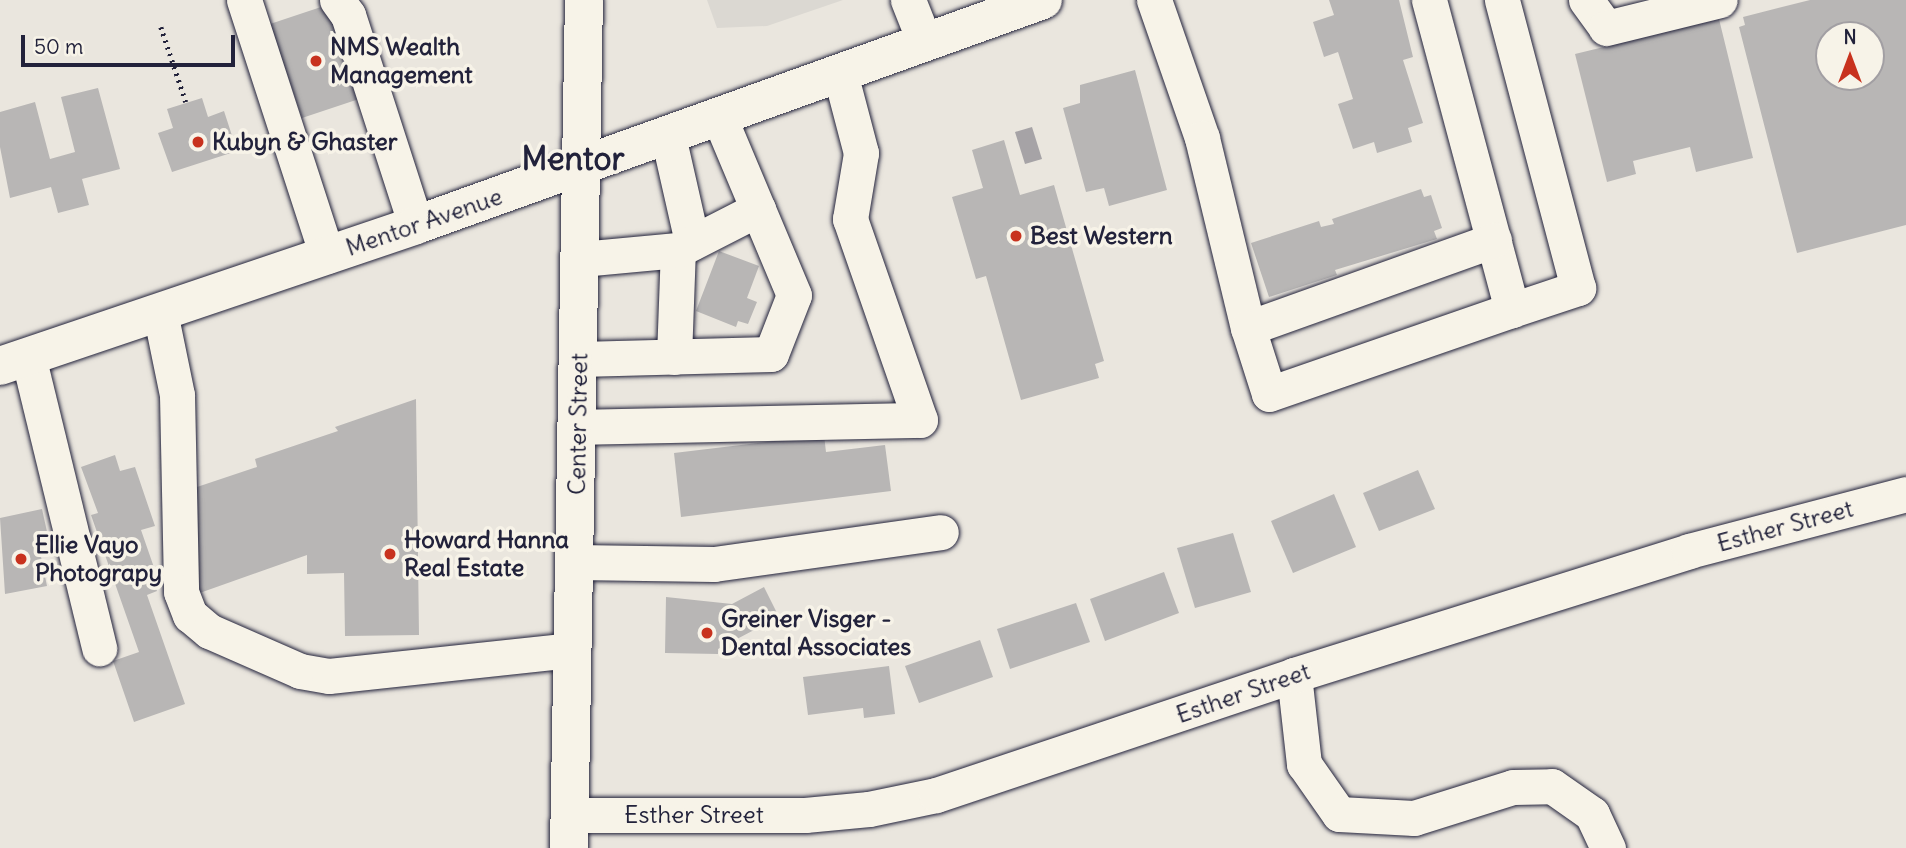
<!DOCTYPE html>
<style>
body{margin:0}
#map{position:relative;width:1906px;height:848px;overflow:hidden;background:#eae6de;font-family:Delius,sans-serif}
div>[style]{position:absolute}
.built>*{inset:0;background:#dbd8d2}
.water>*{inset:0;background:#a6a3a6}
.building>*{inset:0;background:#b8b6b5}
.path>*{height:4.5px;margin-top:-2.25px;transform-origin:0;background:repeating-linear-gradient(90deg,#22223b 0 2px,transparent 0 7px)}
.roads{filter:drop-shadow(0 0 2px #22223b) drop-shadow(0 0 2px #22223b)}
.minor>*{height:35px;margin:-17.5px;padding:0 17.5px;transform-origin:17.5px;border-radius:17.5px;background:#f7f3e8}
.major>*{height:38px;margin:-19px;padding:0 19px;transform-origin:19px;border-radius:19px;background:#f7f3e8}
.dots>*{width:19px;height:19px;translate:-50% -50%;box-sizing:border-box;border:4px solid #f7f3e8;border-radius:50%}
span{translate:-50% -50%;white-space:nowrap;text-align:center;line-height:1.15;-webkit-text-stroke:7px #f7f3e8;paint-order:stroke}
.poi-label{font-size:24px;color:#22223b;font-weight:700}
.left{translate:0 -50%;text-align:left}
.street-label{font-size:24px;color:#22223b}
.district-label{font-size:32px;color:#22223b;font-weight:700}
.north{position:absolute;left:1815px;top:21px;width:70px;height:70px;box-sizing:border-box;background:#f7f3e8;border:2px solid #a29fa3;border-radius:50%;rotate:0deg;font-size:19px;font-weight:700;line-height:28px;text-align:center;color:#22223b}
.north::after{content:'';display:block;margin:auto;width:24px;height:32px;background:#c8321e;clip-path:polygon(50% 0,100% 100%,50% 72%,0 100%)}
.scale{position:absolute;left:21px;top:35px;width:214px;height:32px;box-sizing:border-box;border:4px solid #22223b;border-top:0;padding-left:9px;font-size:21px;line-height:24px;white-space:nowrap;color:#22223b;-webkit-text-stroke:5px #f7f3e8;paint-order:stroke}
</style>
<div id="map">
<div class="built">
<i style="clip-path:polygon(707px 0,843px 0,767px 26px,717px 28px)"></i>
</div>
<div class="water">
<i style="clip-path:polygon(1032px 127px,1042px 159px,1025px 164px,1015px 132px)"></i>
</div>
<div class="building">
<i style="clip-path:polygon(1329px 0,1399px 0,1413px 57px,1403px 60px,1423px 123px,1408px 128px,1412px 142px,1377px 153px,1374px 142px,1353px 149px,1338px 104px,1353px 99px,1338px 52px,1324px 57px,1313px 22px,1334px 15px)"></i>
<i style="clip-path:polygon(evenodd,1810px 0,1906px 0,1906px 225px,1797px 253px,1739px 27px,1745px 25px,1743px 17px,1810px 0,1829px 35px,1871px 35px,1871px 77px,1829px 77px,1829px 35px)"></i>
<i style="clip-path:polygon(330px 4px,362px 98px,302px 118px,270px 24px)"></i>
<i style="clip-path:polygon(1719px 19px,1753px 158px,1696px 172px,1690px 147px,1633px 161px,1636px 174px,1607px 182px,1575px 54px)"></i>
<i style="clip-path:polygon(1135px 70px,1167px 190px,1109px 206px,1104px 188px,1086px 192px,1063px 108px,1080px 103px,1080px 85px)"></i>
<i style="clip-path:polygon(98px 88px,120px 169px,82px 179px,89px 205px,58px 213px,51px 187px,10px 198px,0 147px,0 112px,35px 102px,50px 159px,75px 152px,61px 97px)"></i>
<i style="clip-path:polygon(202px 98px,208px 117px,224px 111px,237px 151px,172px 172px,158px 133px,173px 128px,167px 109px)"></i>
<i style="clip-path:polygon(1004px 140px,1020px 195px,1054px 185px,1104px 361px,1095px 364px,1099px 378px,1021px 400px,986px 276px,976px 279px,952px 197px,983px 188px,972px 150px)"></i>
<i style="clip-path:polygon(1421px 189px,1424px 197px,1431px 195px,1442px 228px,1434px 231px,1437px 239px,1335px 270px,1337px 275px,1269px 297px,1251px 243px,1319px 221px,1321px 227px,1334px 224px,1332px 219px)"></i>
<i style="clip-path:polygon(719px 251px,759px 266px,747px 298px,757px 302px,748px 324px,738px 321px,736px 327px,696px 311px)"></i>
<i style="clip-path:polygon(416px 399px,419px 635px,345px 636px,344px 573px,307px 574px,307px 555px,194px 595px,191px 489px,257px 467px,255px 459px,338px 431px,335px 427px)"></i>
<i style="clip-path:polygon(824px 435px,826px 452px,885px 445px,891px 491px,681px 517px,674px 453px)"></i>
<i style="clip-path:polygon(115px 455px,120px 471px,135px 467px,155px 526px,141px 530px,158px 579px,153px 581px,157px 591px,147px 595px,185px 704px,134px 722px,113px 661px,139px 652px,91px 515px,98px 513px,81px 467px)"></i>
<i style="clip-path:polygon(1418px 470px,1435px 509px,1379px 531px,1363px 493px)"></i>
<i style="clip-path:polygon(1334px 494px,1356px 547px,1293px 573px,1271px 521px)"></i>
<i style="clip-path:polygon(42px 509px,50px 545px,39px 547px,47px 586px,5px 594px,0 518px)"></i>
<i style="clip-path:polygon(1233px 533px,1251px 592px,1195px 608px,1177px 548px)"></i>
<i style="clip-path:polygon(1164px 572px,1179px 613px,1105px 641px,1090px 599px)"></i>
<i style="clip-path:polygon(764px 587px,779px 617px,718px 649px,718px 654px,665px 653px,666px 597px,732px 604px)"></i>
<i style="clip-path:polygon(1076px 603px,1090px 642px,1010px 669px,997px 629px)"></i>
<i style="clip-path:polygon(980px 640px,993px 677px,919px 703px,905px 666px)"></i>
<i style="clip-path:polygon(889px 666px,895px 714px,864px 718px,863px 708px,808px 715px,803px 677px)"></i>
</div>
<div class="path">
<i style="left:161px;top:27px;width:79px;rotate:71.6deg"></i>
</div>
<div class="roads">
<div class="minor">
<i style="left:244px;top:0;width:269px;rotate:72deg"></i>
<i style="left:337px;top:0;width:19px;rotate:54deg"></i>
<i style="left:348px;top:15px;width:221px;rotate:72.1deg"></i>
<i style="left:908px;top:0;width:46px;rotate:68.4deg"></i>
<i style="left:1154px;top:0;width:146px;rotate:70.8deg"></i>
<i style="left:1202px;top:138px;width:195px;rotate:76.4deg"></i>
<i style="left:1429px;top:0;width:321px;rotate:75deg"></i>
<i style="left:1512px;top:310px;width:70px;rotate:-18.4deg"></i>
<i style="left:1578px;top:288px;width:298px;rotate:-104.8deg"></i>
<i style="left:1586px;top:0;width:34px;rotate:54deg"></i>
<i style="left:1606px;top:28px;width:117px;rotate:-13.8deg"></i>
<i style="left:668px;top:136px;width:109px;rotate:77.2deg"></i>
<i style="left:1494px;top:240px;width:261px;rotate:160.3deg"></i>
<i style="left:1248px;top:328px;width:69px;rotate:72.3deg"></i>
<i style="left:1269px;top:394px;width:257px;rotate:-19.1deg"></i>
<i style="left:581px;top:259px;width:97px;rotate:-5.3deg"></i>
<i style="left:160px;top:312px;width:85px;rotate:78.4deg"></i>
<i style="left:177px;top:395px;width:197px;rotate:88.8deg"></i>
<i style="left:181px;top:592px;width:25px;rotate:69deg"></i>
<i style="left:190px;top:615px;width:25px;rotate:40deg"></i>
<i style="left:209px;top:631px;width:99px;rotate:23.7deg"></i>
<i style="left:300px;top:671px;width:29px;rotate:10deg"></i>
<i style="left:329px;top:676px;width:245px;rotate:-6.1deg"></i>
<i style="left:28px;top:356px;width:301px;rotate:76.3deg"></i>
<i style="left:674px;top:357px;width:107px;rotate:-87.9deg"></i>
<i style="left:678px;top:250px;width:90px;rotate:-27.1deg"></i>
<i style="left:579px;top:359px;width:192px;rotate:-1.5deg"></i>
<i style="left:771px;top:354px;width:63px;rotate:-68.7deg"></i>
<i style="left:794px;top:295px;width:193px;rotate:-112.8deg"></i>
<i style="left:578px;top:427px;width:342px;rotate:-1.2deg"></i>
<i style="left:920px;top:420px;width:213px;rotate:-109.2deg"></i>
<i style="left:850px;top:219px;width:67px;rotate:-80.5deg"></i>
<i style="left:861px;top:153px;width:83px;rotate:-104.7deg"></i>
<i style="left:575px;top:562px;width:139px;rotate:0.8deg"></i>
<i style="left:714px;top:564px;width:229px;rotate:-8deg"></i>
<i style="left:1294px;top:675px;width:90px;rotate:83.6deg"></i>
<i style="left:1304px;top:764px;width:61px;rotate:55deg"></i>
<i style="left:1339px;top:814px;width:75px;rotate:3.1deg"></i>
<i style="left:1414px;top:818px;width:104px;rotate:-17.4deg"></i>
<i style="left:1513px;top:787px;width:39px;rotate:-1deg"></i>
<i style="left:1552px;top:786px;width:49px;rotate:35deg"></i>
<i style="left:1592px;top:814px;width:38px;rotate:65deg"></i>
<i style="left:569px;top:815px;width:236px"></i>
<i style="left:805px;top:815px;width:64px;rotate:-5.4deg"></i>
<i style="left:869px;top:809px;width:68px;rotate:-11.8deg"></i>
<i style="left:936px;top:795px;width:378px;rotate:-18.5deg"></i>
<i style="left:1294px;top:675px;width:414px;rotate:-17.4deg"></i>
<i style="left:1689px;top:551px;width:224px;rotate:-14.7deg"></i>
</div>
<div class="major">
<i style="left:0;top:366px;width:439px;rotate:-18.7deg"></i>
<i style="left:416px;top:225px;width:666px;rotate:-19.74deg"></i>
<i style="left:569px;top:848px;width:848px;rotate:-88.99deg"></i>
</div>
</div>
<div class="dots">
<i style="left:316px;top:61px;background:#c8321e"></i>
<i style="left:198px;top:142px;background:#c8321e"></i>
<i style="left:1016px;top:236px;background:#c8321e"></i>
<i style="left:390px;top:554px;background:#c8321e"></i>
<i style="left:21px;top:559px;background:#c8321e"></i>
<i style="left:707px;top:633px;background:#c8321e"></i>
</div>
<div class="poi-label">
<span class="left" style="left:330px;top:61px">NMS Wealth<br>Management</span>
<span class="left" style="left:212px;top:142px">Kubyn &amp; Ghaster</span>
<span class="left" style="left:1030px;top:236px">Best Western</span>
<span class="left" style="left:404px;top:554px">Howard Hanna<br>Real Estate</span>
<span class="left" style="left:35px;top:559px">Ellie Vayo<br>Photograpy</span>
<span class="left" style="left:721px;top:633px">Greiner Visger -<br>Dental Associates</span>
</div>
<div class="street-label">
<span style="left:424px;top:222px;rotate:-19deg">Mentor Avenue</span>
<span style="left:578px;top:424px;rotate:-89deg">Center Street</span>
<span style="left:1785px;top:526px;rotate:-15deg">Esther Street</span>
<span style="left:1243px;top:693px;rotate:-19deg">Esther Street</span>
<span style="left:694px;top:815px">Esther Street</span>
</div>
<div class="district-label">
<span style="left:573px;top:159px">Mentor</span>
</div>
<div class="north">N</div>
<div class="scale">50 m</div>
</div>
